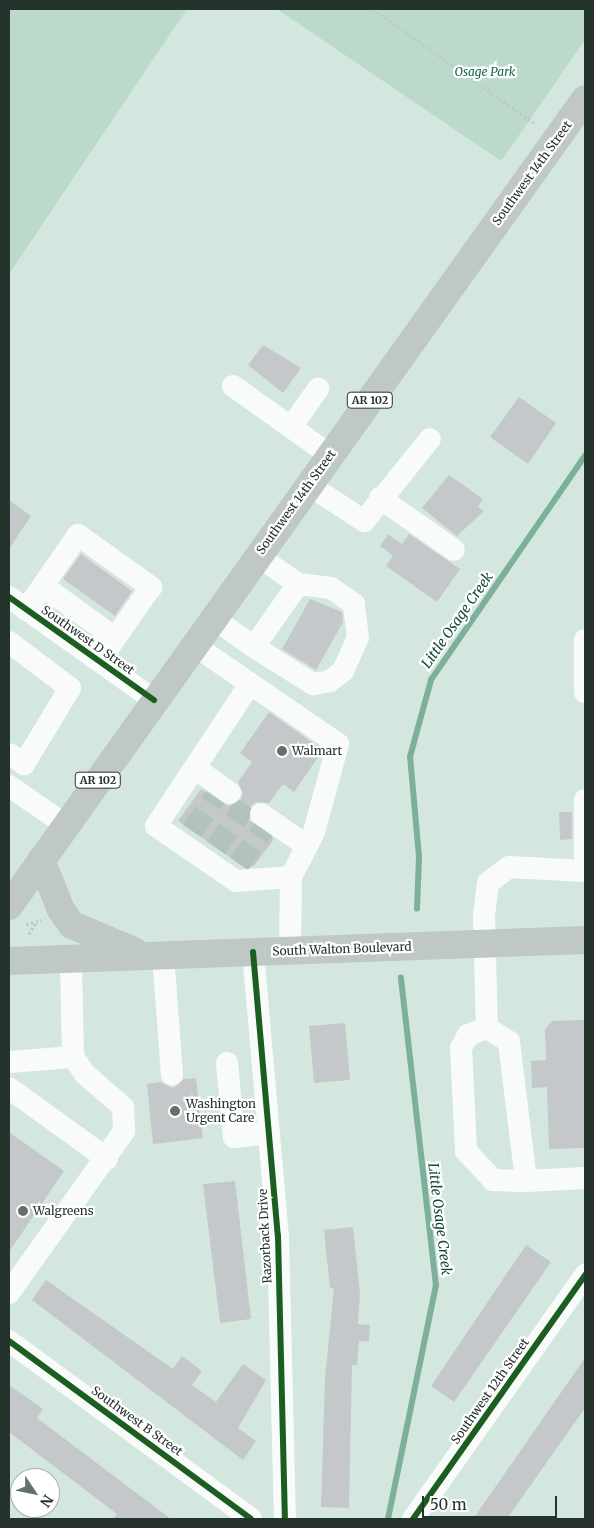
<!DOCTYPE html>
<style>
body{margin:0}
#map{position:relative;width:594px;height:1528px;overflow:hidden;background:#d4e7de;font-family:Merriweather,serif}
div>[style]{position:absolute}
.green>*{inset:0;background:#bcdacc}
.stream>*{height:5.5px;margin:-2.75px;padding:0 2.75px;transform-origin:2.75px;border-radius:2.75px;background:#7db09a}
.building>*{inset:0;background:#c4c8ca}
.minor-tunnel>*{height:22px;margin-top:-11px;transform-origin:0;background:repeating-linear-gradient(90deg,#b1c3bb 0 22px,transparent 0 33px)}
.path>*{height:3px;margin-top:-1.5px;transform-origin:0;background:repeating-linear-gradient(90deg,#c2c8c6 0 2.5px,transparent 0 5px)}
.minor>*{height:22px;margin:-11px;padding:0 11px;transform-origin:11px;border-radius:11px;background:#f9fbfa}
.major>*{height:28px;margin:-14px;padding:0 14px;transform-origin:14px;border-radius:14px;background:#bfc8c4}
.cycleway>*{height:6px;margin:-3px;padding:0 3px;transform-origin:3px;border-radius:3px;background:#1b5e20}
.dots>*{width:14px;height:14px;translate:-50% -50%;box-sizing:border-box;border:2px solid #fff;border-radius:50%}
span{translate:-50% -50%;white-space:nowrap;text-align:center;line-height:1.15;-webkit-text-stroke:4.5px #fff;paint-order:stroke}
.shield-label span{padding:1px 4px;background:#fff;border:1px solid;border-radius:4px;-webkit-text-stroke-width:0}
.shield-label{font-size:11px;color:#25332d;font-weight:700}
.park-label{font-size:12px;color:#16664c;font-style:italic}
.street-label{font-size:12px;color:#25332d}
.poi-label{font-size:12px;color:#25332d}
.left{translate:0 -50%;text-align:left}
.water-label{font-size:14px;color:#154a37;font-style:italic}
.frame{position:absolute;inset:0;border:10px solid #25332d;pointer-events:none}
.north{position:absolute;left:10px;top:1468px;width:50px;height:50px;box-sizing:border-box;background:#fff;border:1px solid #a8adab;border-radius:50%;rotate:124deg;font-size:14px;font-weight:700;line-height:20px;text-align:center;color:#25332d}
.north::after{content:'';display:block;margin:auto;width:18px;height:22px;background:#62726b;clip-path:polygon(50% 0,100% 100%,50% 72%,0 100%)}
.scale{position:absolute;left:422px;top:1496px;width:135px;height:22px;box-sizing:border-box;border:2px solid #25332d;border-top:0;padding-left:6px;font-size:15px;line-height:18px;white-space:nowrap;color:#25332d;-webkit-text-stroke:4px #fff;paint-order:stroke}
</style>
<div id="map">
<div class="green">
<i style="clip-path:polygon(9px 9px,187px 9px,9px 274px)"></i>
<i style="clip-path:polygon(277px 9px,585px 9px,585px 40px,501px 161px)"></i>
</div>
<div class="stream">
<i style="left:417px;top:909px;width:52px;rotate:-87.8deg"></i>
<i style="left:419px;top:857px;width:100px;rotate:-95.1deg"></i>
<i style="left:410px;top:757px;width:80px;rotate:-74.7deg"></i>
<i style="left:431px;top:680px;width:272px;rotate:-55.5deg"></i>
<i style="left:388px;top:1519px;width:238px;rotate:-78.4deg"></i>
<i style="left:436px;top:1286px;width:310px;rotate:-96.5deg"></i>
</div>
<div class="building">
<i style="clip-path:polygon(263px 345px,301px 368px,283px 393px,248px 365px)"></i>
<i style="clip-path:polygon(519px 397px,556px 423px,528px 464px,490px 437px)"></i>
<i style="clip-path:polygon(449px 475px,483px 499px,478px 507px,484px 511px,457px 536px,422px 508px)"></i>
<i style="clip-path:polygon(9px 500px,31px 516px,9px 549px)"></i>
<i style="clip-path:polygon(388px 534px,402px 544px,409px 534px,460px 569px,437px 602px,386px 566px,393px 556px,380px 546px)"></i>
<i style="clip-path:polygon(81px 554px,132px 591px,115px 616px,63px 579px)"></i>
<i style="clip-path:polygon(310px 599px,342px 612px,343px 622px,316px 670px,282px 649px)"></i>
<i style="clip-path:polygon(269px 712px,323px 750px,294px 792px,283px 784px,269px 803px,256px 802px,250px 807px,249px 820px,274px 839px,254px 866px,244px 867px,178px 821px,201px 789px,228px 806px,240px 801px,243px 794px,238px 782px,252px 762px,240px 753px)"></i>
<i style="clip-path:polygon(559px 812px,572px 812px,572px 839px,560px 840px)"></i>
<i style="clip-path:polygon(585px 1020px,585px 1148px,549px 1149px,547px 1087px,532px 1088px,531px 1061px,546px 1060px,545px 1030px,552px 1021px)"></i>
<i style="clip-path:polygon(345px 1023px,350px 1080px,314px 1083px,309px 1026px)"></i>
<i style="clip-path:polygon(196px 1078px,203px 1138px,153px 1144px,147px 1084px,161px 1082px,173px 1088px,184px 1079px)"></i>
<i style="clip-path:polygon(9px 1132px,64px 1171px,9px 1252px)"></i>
<i style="clip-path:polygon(235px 1181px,251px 1319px,220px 1323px,203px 1184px)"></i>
<i style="clip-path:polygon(353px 1227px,360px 1293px,358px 1324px,370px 1325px,369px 1342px,359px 1341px,357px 1365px,352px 1365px,349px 1508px,321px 1507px,325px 1378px,334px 1288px,330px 1288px,324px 1230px)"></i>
<i style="clip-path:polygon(526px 1245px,551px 1262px,454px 1402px,431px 1386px)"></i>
<i style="clip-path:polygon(46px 1280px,173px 1369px,182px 1356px,202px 1371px,192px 1385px,216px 1402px,243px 1364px,266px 1380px,238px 1428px,256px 1441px,243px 1460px,32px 1300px)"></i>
<i style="clip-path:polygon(585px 1358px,585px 1408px,507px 1519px,473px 1519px)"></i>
<i style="clip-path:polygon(9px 1385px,43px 1409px,37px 1418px,171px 1519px,113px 1519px,117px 1514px,9px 1432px)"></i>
</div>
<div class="minor-tunnel">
<i style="left:192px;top:831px;width:41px;rotate:-55.9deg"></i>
<i style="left:216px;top:848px;width:53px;rotate:-55.7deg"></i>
<i style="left:239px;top:864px;width:42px;rotate:-54.8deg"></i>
</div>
<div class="path">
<i style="left:373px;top:9px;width:197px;rotate:35.3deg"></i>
<i style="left:26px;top:924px;width:16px;rotate:-14deg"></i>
<i style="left:29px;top:934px;width:13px;rotate:-58deg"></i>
</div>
<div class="minor">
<i style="left:233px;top:386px;width:119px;rotate:35.4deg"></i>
<i style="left:291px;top:427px;width:47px;rotate:-54.6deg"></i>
<i style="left:309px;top:485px;width:66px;rotate:33.2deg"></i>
<i style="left:364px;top:521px;width:105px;rotate:-51.2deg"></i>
<i style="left:380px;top:498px;width:90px;rotate:35.1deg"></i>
<i style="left:43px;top:586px;width:89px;rotate:35.8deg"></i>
<i style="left:9px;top:597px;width:178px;rotate:35.4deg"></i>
<i style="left:26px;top:610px;width:91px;rotate:-55.3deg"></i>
<i style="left:78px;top:535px;width:90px;rotate:35.5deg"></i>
<i style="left:151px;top:587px;width:90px;rotate:125.1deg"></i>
<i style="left:213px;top:618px;width:50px;rotate:35.3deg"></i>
<i style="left:254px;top:647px;width:77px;rotate:-55.1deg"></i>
<i style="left:298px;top:584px;width:49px;rotate:-145deg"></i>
<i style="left:585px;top:640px;width:52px;rotate:90deg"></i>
<i style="left:9px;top:642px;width:76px;rotate:37deg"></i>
<i style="left:70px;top:688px;width:89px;rotate:121.2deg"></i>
<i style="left:24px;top:764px;width:18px;rotate:-146deg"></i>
<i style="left:194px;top:645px;width:175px;rotate:34.5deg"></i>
<i style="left:338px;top:744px;width:91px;rotate:105.3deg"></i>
<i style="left:314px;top:832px;width:51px;rotate:117.1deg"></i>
<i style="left:291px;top:877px;width:74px;rotate:90.8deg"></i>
<i style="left:254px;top:647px;width:70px;rotate:32.1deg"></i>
<i style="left:313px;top:684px;width:17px;rotate:-10deg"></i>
<i style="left:330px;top:681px;width:16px;rotate:-38deg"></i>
<i style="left:343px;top:671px;width:36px;rotate:-66deg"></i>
<i style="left:358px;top:638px;width:34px;rotate:-97deg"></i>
<i style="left:354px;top:604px;width:28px;rotate:-145deg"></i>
<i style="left:331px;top:588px;width:33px;rotate:-173deg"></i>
<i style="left:250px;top:684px;width:170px;rotate:123.5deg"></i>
<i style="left:156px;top:826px;width:97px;rotate:34.5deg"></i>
<i style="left:236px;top:881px;width:55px;rotate:-4.2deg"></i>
<i style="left:195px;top:768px;width:43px;rotate:35.5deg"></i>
<i style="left:9px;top:786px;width:69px;rotate:34.4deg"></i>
<i style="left:585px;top:800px;width:71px;rotate:90deg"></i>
<i style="left:585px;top:871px;width:76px;rotate:-177deg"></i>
<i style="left:509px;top:867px;width:26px;rotate:143deg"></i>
<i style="left:488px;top:883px;width:34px;rotate:97deg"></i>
<i style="left:484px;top:917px;width:111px;rotate:88.5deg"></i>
<i style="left:487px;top:1028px;width:26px;rotate:32deg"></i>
<i style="left:509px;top:1042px;width:140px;rotate:83deg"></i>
<i style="left:526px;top:1181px;width:59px;rotate:-2.9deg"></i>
<i style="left:261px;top:814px;width:56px;rotate:34.8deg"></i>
<i style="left:253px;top:952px;width:285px;rotate:85deg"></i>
<i style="left:278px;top:1236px;width:283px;rotate:88.6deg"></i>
<i style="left:163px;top:955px;width:120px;rotate:85.7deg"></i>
<i style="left:487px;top:1028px;width:20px;rotate:160deg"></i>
<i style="left:468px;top:1035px;width:15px;rotate:118deg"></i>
<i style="left:461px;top:1048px;width:103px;rotate:87.2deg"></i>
<i style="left:466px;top:1151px;width:40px;rotate:47deg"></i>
<i style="left:493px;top:1180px;width:33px;rotate:2deg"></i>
<i style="left:9px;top:1062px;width:64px;rotate:-4.5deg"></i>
<i style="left:227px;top:1063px;width:74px;rotate:84.6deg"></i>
<i style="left:234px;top:1137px;width:35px;rotate:-7deg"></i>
<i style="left:9px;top:1088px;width:121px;rotate:35.9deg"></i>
<i style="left:9px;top:1293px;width:199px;rotate:-54.6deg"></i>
<i style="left:124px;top:1131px;width:24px;rotate:-92deg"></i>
<i style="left:123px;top:1107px;width:50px;rotate:-139deg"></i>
<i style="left:85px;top:1074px;width:21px;rotate:-125deg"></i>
<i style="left:73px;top:1057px;width:96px;rotate:-91.2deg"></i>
<i style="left:9px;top:1341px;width:300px;rotate:36.3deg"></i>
<i style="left:413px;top:1519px;width:299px;rotate:-54.8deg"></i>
</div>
<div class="major">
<i style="left:41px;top:860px;width:54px;rotate:68.2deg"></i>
<i style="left:61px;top:910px;width:19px;rotate:54deg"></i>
<i style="left:72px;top:925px;width:67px;rotate:22.8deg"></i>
<i style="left:9px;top:906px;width:991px;rotate:-54.48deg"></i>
<i style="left:9px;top:961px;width:576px;rotate:-2.09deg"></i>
</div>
<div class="cycleway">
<i style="left:9px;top:597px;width:178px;rotate:35.4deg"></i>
<i style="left:253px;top:952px;width:285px;rotate:85deg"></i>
<i style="left:278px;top:1236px;width:283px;rotate:88.6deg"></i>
<i style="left:9px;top:1341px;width:300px;rotate:36.3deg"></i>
<i style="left:413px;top:1519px;width:299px;rotate:-54.8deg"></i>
</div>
<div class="dots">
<i style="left:282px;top:751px;background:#62726b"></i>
<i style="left:175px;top:1111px;background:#62726b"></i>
<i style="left:23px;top:1211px;background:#62726b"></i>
</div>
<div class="shield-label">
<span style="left:370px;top:400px">AR 102</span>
<span style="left:98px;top:780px">AR 102</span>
</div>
<div class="park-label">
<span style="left:485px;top:72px">Osage Park</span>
</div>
<div class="street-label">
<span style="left:532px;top:173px;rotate:-54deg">Southwest 14th Street</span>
<span style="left:296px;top:502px;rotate:-54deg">Southwest 14th Street</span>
<span style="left:88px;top:640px;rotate:35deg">Southwest D Street</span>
<span style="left:342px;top:949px;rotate:-2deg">South Walton Boulevard</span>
<span style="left:265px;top:1236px;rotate:-93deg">Razorback Drive</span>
<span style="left:490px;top:1391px;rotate:-55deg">Southwest 12th Street</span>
<span style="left:137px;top:1421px;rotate:36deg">Southwest B Street</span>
</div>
<div class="poi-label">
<span class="left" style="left:292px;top:751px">Walmart</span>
<span class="left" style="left:186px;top:1111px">Washington<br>Urgent Care</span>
<span class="left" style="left:33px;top:1211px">Walgreens</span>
</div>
<div class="water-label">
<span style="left:457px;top:620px;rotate:-55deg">Little Osage Creek</span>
<span style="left:440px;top:1219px;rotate:83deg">Little Osage Creek</span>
</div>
<div class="frame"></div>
<div class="north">N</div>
<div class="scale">50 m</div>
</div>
